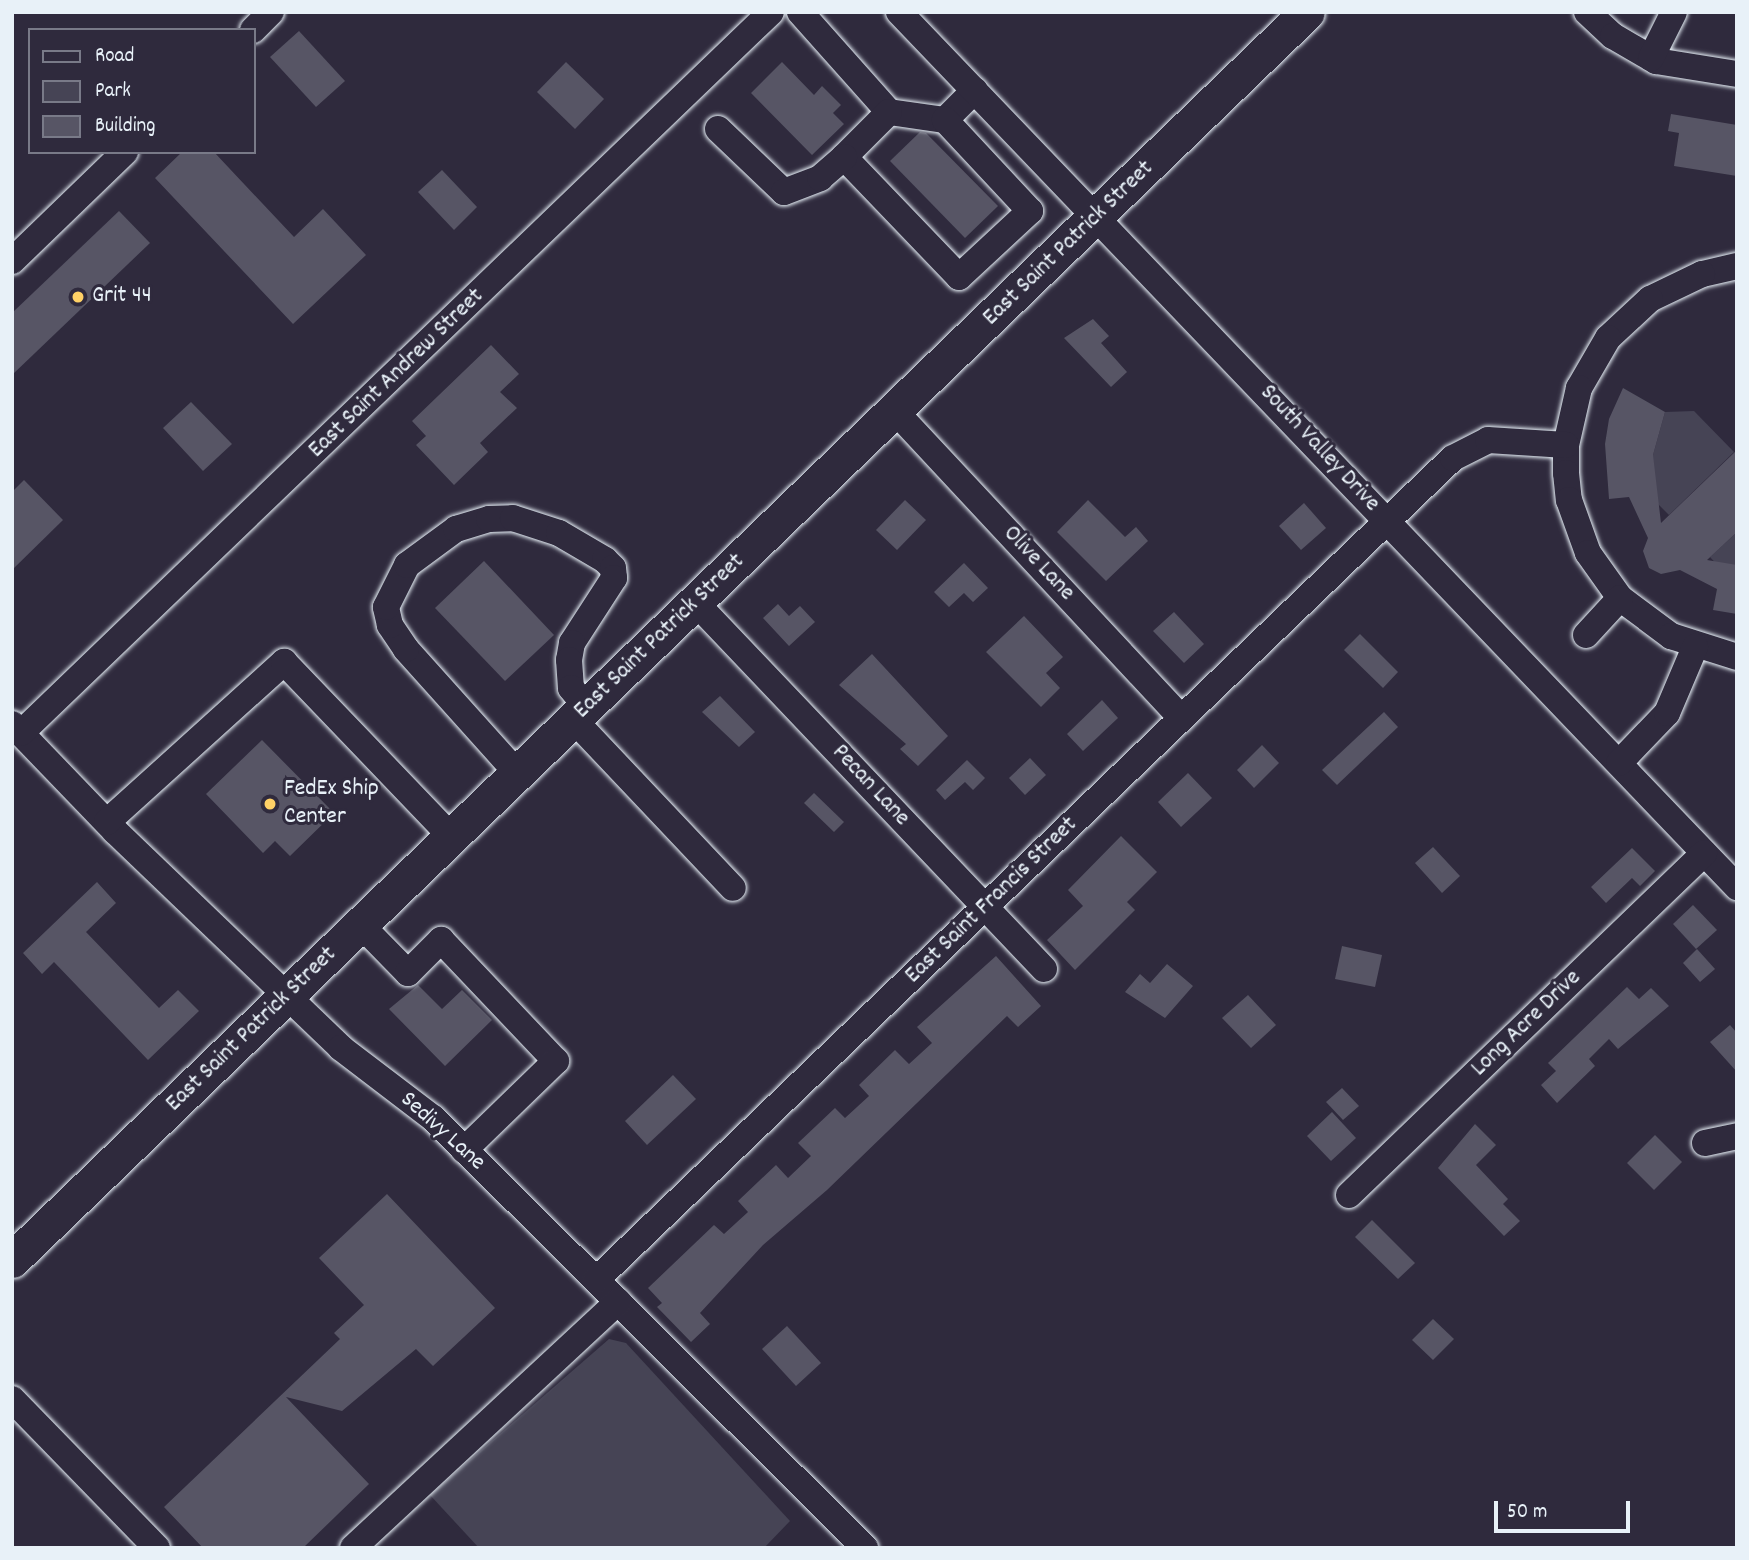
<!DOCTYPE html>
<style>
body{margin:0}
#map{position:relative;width:1749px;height:1560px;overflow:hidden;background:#2f2a3d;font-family:Dekko,sans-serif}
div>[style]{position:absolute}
.green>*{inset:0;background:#464455}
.building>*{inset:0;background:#575565}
.roads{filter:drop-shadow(0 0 2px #e8f1f8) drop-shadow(0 0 2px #e8f1f8)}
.minor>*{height:26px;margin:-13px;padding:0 13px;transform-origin:13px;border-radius:13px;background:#2f2a3d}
.major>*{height:35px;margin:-17.5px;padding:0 17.5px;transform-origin:17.5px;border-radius:17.5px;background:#2f2a3d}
.dots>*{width:19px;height:19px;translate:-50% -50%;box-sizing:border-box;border:4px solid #2f2a3d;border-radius:50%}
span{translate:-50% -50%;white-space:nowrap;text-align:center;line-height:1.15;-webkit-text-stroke:6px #2f2a3d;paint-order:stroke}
.street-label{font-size:24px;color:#e8f1f8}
.poi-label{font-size:24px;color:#e8f1f8}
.left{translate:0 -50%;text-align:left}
.frame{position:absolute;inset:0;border:14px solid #e8f1f8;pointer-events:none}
.legend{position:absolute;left:28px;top:28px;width:228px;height:126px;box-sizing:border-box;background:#2f2a3d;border:2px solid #797a88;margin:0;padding:9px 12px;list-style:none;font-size:21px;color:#e8f1f8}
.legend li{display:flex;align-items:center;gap:14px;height:35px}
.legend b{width:35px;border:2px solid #797a88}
.scale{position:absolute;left:1494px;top:1501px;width:136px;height:32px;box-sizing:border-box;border:4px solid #e8f1f8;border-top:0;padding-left:9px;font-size:21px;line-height:24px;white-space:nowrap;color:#e8f1f8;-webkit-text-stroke:5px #2f2a3d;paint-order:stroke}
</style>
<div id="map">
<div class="green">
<i style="clip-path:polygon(1694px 411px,1734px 452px,1669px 515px,1653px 499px,1653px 455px,1665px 412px)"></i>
<i style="clip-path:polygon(1737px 532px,1737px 565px,1721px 569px,1710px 557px)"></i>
<i style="clip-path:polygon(609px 1339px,626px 1343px,790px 1521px,764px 1548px,479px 1548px,430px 1495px)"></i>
</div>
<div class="building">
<i style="clip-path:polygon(299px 31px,345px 81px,316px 107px,270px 57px)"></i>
<i style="clip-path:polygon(566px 62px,604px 99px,575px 129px,537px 92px)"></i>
<i style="clip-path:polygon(782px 62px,814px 95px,822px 86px,841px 105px,833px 113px,844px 124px,812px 155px,751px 93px)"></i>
<i style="clip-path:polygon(1671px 114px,1737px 125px,1737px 176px,1674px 166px,1679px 133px,1668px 131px)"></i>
<i style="clip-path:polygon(920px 132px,926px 133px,998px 206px,965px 238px,890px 161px)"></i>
<i style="clip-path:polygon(182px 152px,214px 152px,294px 237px,323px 209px,366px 255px,293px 324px,155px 178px)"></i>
<i style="clip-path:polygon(442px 170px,477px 207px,454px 230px,418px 192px)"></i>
<i style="clip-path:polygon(119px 211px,150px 243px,12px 375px,12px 313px)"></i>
<i style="clip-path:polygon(1093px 319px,1109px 336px,1101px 343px,1127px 372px,1111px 387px,1064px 338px)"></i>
<i style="clip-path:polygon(491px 345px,519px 374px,500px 392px,517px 408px,480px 443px,488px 452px,454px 485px,416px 445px,426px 436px,412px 421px)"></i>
<i style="clip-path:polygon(1623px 388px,1665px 412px,1653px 455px,1661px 523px,1737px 450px,1737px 532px,1707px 560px,1737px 565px,1737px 614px,1713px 610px,1717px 589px,1680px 570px,1661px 574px,1649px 568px,1643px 551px,1648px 538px,1629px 497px,1609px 499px,1605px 444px,1609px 419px)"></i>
<i style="clip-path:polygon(191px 402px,232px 444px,203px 471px,163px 428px)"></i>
<i style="clip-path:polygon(24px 480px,63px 520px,12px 570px,12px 492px)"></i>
<i style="clip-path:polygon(905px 500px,926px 520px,897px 550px,876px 530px)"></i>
<i style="clip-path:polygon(1088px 500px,1125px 537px,1136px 527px,1148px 541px,1106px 581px,1057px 532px)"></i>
<i style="clip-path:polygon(1304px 503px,1326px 528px,1301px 550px,1279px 526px)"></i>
<i style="clip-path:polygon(484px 561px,554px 635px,505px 681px,435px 608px)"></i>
<i style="clip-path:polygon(964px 563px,988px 588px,973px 602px,964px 593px,949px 607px,934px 592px)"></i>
<i style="clip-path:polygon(778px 604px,789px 616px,800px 606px,815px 622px,789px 646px,763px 618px)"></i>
<i style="clip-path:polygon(1174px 612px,1204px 644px,1184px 663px,1153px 631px)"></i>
<i style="clip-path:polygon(1024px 616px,1063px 657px,1046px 673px,1060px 688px,1041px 707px,986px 652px)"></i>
<i style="clip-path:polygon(1360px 634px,1398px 672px,1383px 688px,1344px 650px)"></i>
<i style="clip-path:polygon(872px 654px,948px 736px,918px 766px,900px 749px,906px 744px,839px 685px)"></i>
<i style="clip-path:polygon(720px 696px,755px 732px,739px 747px,702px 712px)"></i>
<i style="clip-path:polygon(1102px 700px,1118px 718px,1083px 751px,1067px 734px)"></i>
<i style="clip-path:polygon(1384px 712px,1398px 727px,1337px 785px,1322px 770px)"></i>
<i style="clip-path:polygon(262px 740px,334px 813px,290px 856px,275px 841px,263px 853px,206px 794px)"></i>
<i style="clip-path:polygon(1262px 745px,1279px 763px,1254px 788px,1237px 770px)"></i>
<i style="clip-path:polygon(1030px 758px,1046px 775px,1025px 795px,1009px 778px)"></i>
<i style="clip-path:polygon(967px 760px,985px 778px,973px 790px,965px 782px,945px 800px,936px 790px)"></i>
<i style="clip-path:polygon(1188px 773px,1212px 798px,1181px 827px,1158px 802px)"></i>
<i style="clip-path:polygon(814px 793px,844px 822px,834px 832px,804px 803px)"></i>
<i style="clip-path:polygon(1121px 836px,1157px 872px,1127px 902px,1135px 910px,1075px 970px,1047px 940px,1083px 906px,1068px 890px)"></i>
<i style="clip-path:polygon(1433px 847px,1460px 876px,1442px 893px,1415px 863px)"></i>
<i style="clip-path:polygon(1632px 848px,1655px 871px,1640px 886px,1632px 878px,1606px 903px,1591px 887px)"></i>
<i style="clip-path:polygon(97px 882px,116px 903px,86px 932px,159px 1008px,178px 990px,199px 1011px,148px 1060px,54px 962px,42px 974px,23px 953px)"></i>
<i style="clip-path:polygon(1693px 905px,1717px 930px,1696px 949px,1673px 924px)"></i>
<i style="clip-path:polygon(1342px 946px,1382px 955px,1375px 987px,1335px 979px)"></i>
<i style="clip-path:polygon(1697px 949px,1715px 969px,1700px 982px,1683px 963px)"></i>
<i style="clip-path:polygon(996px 956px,1041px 1006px,1018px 1027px,1007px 1016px,827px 1190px,763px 1245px,700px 1313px,710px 1324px,691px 1342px,657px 1307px,662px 1303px,648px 1288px,714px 1225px,724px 1234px,748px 1212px,738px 1201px,776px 1165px,788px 1178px,811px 1156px,798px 1143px,835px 1108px,845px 1118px,869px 1096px,859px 1085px,895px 1050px,909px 1064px,932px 1043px,917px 1027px)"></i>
<i style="clip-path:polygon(1167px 964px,1193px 986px,1165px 1018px,1125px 992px,1140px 974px,1150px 983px)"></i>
<i style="clip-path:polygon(418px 985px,442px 1009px,462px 990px,492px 1020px,445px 1066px,389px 1009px)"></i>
<i style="clip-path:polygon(1627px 987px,1639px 999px,1651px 988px,1669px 1006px,1618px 1049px,1609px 1039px,1589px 1059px,1595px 1066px,1557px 1103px,1541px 1085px,1556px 1071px,1548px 1063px)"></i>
<i style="clip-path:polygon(1248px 995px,1276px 1025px,1251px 1048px,1222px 1018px)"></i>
<i style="clip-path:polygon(1730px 1025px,1737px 1033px,1737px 1072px,1710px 1042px)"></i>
<i style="clip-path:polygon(673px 1075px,696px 1099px,647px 1145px,625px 1121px)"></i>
<i style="clip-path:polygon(1342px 1088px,1359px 1106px,1343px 1120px,1326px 1102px)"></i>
<i style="clip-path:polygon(1332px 1112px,1356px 1138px,1331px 1161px,1307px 1136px)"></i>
<i style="clip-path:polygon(1475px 1124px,1496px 1145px,1476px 1165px,1508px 1199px,1503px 1204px,1520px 1221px,1504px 1236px,1438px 1168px)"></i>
<i style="clip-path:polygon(1655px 1135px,1682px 1162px,1654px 1190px,1627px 1163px)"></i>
<i style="clip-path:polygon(387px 1194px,495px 1308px,433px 1366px,416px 1349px,342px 1411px,286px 1397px,369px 1484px,303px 1548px,203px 1548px,164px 1507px,340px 1339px,334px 1333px,364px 1305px,319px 1258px)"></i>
<i style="clip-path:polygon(1372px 1220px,1415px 1263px,1398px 1279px,1355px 1237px)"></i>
<i style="clip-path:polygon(1433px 1319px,1454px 1339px,1433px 1360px,1412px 1340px)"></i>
<i style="clip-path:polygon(787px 1326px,821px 1363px,796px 1386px,762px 1349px)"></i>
</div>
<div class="roads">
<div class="minor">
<i style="left:800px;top:12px;width:134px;rotate:48.3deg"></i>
<i style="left:889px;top:112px;width:57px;rotate:8.1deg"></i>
<i style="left:945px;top:120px;width:42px;rotate:-45deg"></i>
<i style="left:899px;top:12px;width:1212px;rotate:46.24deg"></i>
<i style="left:1587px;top:12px;width:35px;rotate:43deg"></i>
<i style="left:1613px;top:36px;width:50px;rotate:30.2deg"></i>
<i style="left:1656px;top:61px;width:82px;rotate:9.1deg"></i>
<i style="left:253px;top:30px;width:25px;rotate:-45deg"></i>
<i style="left:1651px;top:58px;width:51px;rotate:-63.4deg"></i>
<i style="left:889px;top:112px;width:64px;rotate:135deg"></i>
<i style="left:844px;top:157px;width:166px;rotate:46.2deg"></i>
<i style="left:959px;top:277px;width:97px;rotate:-42.9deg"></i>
<i style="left:1030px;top:211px;width:125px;rotate:-133deg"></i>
<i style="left:718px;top:129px;width:91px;rotate:43.7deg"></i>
<i style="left:784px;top:192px;width:39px;rotate:-21deg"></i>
<i style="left:820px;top:178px;width:32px;rotate:-41deg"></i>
<i style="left:12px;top:261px;width:157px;rotate:-44deg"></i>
<i style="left:1737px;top:266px;width:36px;rotate:167deg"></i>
<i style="left:1702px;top:274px;width:58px;rotate:154.3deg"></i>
<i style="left:1650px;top:299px;width:57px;rotate:137.1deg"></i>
<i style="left:1608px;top:338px;width:58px;rotate:120.1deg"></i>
<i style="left:1579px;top:388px;width:58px;rotate:102.8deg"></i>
<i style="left:1566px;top:445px;width:28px;rotate:90deg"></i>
<i style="left:1566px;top:473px;width:27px;rotate:84deg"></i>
<i style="left:1569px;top:500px;width:56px;rotate:70.3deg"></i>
<i style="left:1588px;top:553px;width:55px;rotate:54.6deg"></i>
<i style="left:1620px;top:598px;width:64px;rotate:36.7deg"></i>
<i style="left:1671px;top:636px;width:69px;rotate:17.7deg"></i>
<i style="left:895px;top:411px;width:420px;rotate:47deg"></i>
<i style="left:696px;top:603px;width:505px;rotate:46.44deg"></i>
<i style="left:1586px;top:635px;width:50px;rotate:-47.4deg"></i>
<i style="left:574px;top:720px;width:231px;rotate:46.6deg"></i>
<i style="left:12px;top:724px;width:149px;rotate:46.1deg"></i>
<i style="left:115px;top:831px;width:313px;rotate:43.8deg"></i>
<i style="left:341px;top:1048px;width:116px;rotate:37.3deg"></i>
<i style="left:433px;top:1118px;width:610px;rotate:44.87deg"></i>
<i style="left:21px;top:733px;width:1040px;rotate:-43.87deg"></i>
<i style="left:1619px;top:763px;width:69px;rotate:-46.2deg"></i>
<i style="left:1667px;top:713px;width:72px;rotate:-67deg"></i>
<i style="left:518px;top:774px;width:168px;rotate:-131.9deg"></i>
<i style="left:406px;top:649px;width:29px;rotate:-124deg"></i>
<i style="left:390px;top:625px;width:18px;rotate:-103deg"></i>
<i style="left:386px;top:607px;width:47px;rotate:-63.4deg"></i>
<i style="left:407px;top:565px;width:61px;rotate:-36.3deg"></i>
<i style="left:456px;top:529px;width:34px;rotate:-17deg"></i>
<i style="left:489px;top:519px;width:24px;rotate:-2deg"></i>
<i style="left:513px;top:518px;width:48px;rotate:18.1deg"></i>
<i style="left:559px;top:533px;width:53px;rotate:30.4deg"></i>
<i style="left:605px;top:560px;width:11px;rotate:45deg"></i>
<i style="left:613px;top:568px;width:10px;rotate:84deg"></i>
<i style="left:614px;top:578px;width:77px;rotate:122.9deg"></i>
<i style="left:572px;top:643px;width:17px;rotate:100deg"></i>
<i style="left:569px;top:660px;width:28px;rotate:86deg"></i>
<i style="left:571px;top:688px;width:26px;rotate:51deg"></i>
<i style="left:107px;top:822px;width:239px;rotate:-42.1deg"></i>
<i style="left:284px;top:662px;width:243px;rotate:46.2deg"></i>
<i style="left:361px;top:925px;width:67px;rotate:45.6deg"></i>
<i style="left:408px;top:973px;width:47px;rotate:-45deg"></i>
<i style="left:441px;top:940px;width:167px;rotate:46.5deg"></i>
<i style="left:556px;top:1061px;width:128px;rotate:135.9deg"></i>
<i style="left:1705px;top:1143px;width:33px;rotate:-12deg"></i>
<i style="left:1349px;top:1195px;width:493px;rotate:-43.9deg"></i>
<i style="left:596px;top:1280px;width:1187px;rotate:-43.81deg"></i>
<i style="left:1453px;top:458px;width:39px;rotate:-27deg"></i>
<i style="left:1488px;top:440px;width:78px;rotate:3.7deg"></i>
<i style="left:12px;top:1399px;width:208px;rotate:45.8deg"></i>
<i style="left:353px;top:1548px;width:362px;rotate:-42.9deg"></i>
</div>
<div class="major">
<i style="left:12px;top:1260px;width:1798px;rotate:-43.94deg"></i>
</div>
</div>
<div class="dots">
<i style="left:78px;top:297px;background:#ffd166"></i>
<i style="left:270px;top:804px;background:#ffd166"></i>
</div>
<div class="street-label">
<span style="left:1069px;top:244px;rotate:-44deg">East Saint Patrick Street</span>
<span style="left:397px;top:374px;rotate:-44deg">East Saint Andrew Street</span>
<span style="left:1319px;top:449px;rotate:47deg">South Valley Drive</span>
<span style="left:1038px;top:564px;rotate:47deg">Olive Lane</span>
<span style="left:660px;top:637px;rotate:-44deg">East Saint Patrick Street</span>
<span style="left:870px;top:786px;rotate:47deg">Pecan Lane</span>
<span style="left:992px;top:901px;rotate:-44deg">East Saint Francis Street</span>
<span style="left:1527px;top:1024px;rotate:-44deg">Long Acre Drive</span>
<span style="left:252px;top:1030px;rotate:-44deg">East Saint Patrick Street</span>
<span style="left:442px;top:1132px;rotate:42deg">Sedivy Lane</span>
</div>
<div class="poi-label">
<span class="left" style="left:92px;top:297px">Grit 44</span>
<span class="left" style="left:284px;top:804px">FedEx Ship<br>Center</span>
</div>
<div class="frame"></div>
<ul class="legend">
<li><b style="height:9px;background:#2f2a3d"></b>Road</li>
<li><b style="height:19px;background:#464455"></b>Park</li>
<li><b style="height:19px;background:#575565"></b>Building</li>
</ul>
<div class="scale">50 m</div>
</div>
